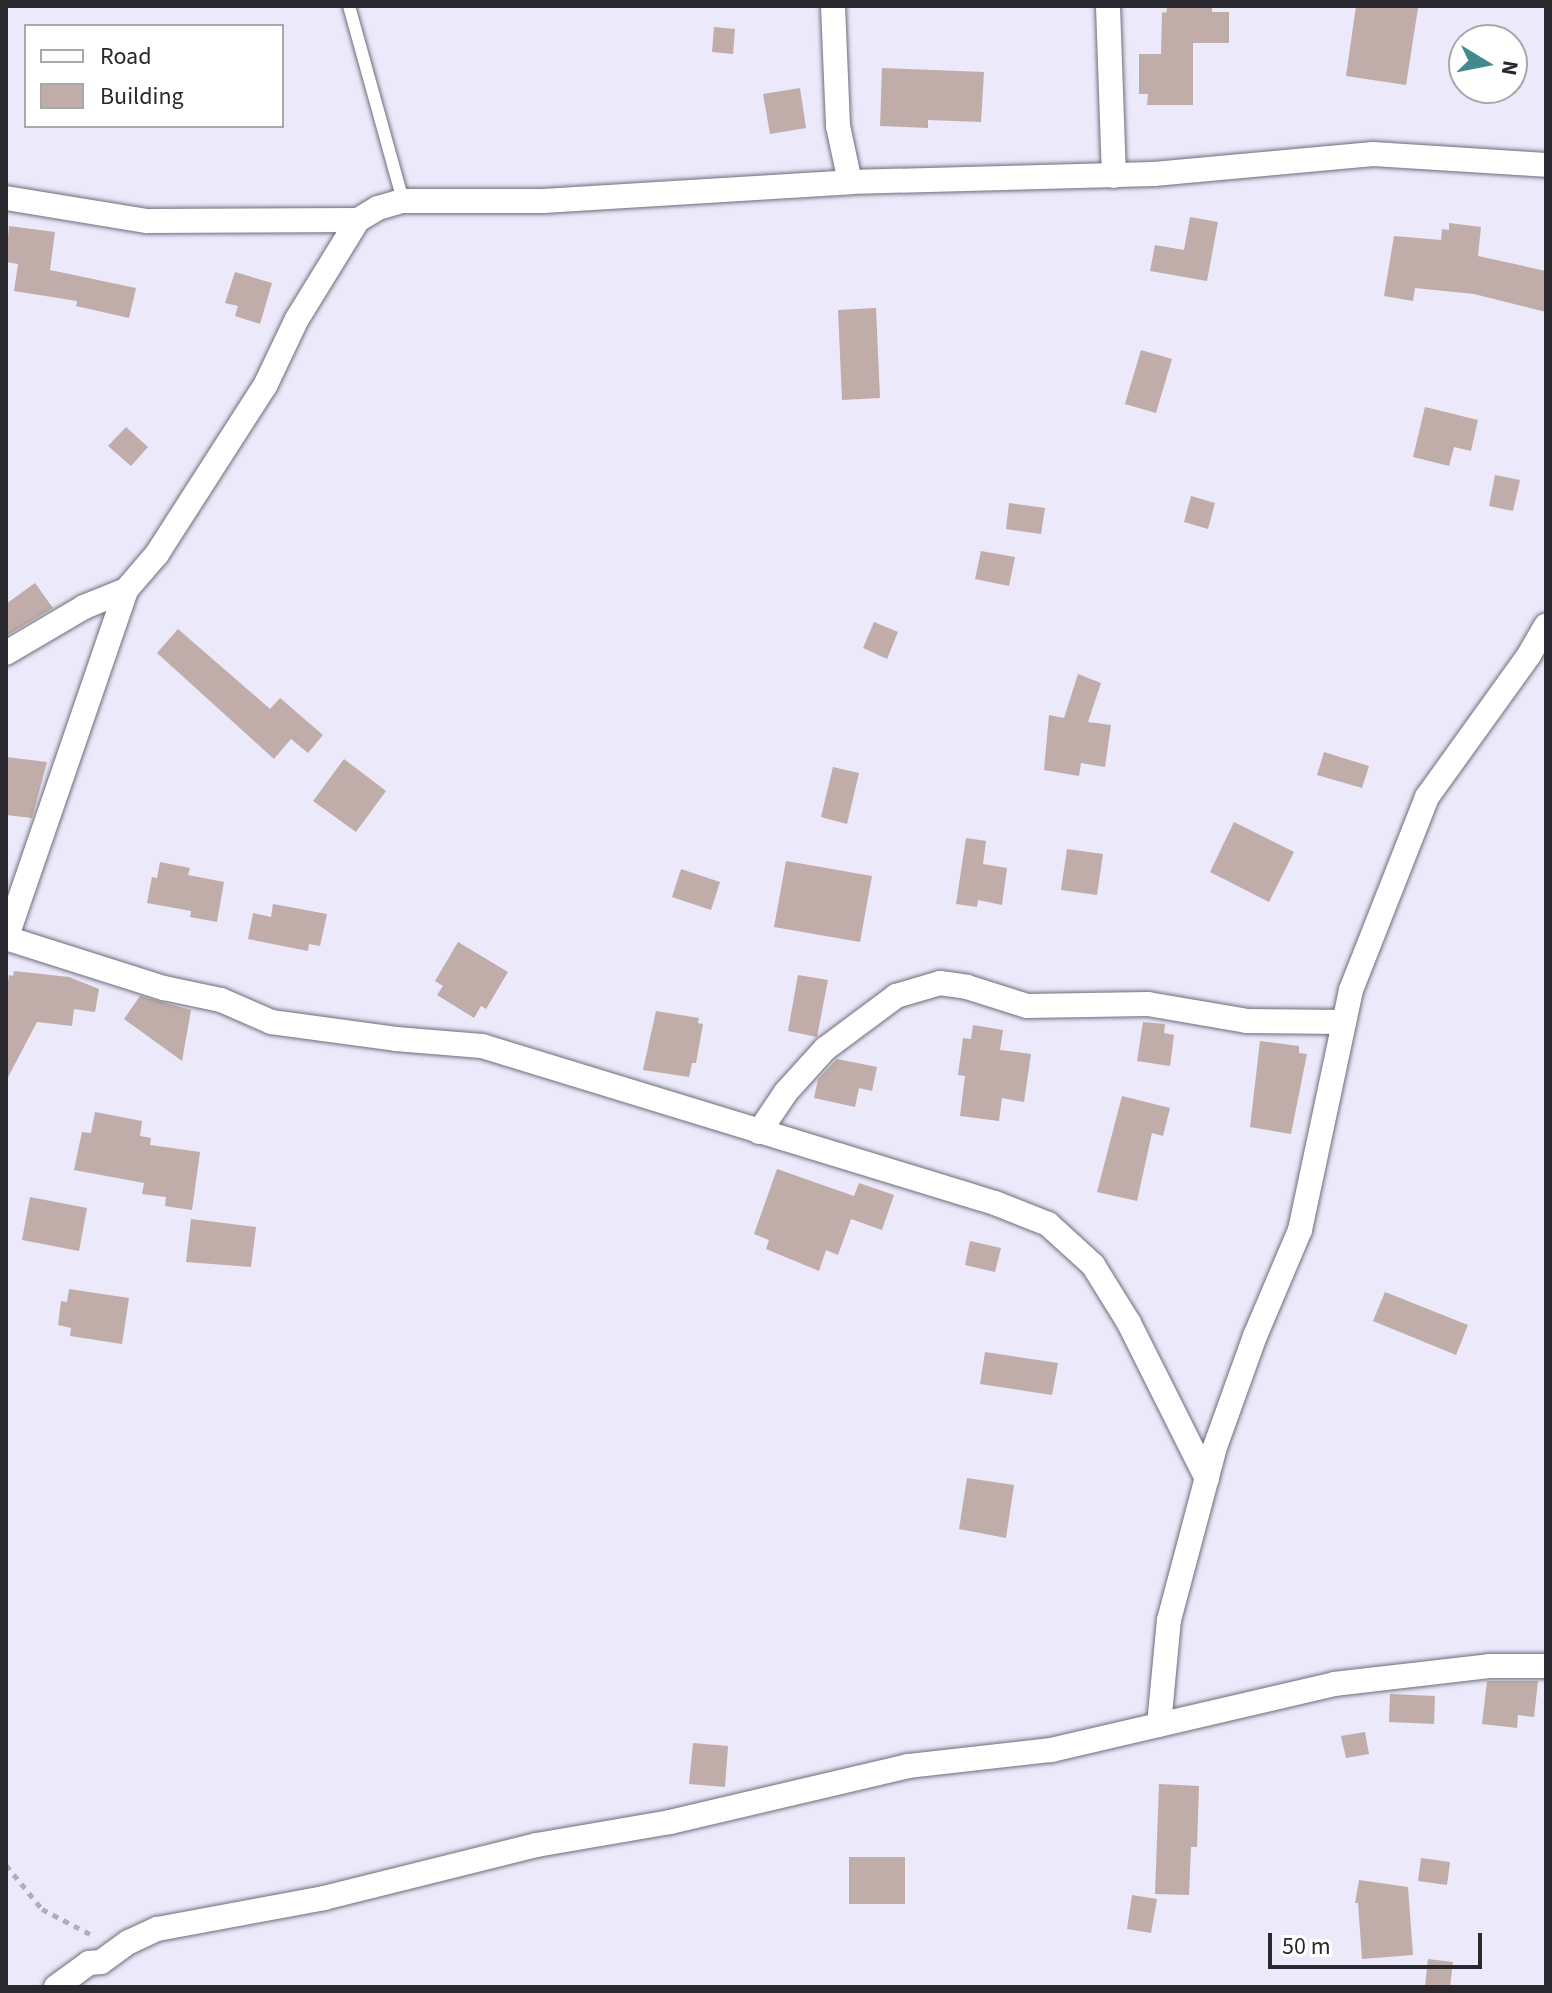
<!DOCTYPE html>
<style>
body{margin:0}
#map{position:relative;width:1552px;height:1993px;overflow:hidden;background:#ebe9fa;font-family:"Source Sans 3",sans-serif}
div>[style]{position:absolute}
.building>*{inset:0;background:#c0ada9}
.path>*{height:5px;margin-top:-2.5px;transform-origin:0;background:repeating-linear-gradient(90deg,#afaebc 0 6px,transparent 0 12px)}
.roads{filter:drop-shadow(0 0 2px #6f6d7c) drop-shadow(0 0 2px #6f6d7c)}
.lane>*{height:12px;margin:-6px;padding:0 6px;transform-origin:6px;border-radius:6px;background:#fff}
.street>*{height:24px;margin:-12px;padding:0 12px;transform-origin:12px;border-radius:12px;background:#fff}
span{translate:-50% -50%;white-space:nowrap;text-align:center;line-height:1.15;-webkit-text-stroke:7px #fff;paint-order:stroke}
.frame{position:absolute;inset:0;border:8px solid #28282e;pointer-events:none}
.legend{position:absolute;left:24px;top:24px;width:260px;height:104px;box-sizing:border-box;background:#fff;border:2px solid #a9a9ab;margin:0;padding:10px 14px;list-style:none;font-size:24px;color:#28282e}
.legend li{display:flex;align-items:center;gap:16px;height:40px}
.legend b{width:40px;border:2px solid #a9a9ab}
.north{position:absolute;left:1448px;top:24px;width:80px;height:80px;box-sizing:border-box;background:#fff;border:2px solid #a9a9ab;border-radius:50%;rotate:100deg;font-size:22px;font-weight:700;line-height:32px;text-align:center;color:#28282e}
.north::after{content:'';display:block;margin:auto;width:28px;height:36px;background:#428990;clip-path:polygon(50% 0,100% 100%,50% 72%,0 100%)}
.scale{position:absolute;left:1268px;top:1933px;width:214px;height:36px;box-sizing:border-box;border:4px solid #28282e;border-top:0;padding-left:10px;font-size:24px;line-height:28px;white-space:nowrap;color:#28282e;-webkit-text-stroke:6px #fff;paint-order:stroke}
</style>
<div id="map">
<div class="building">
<i style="clip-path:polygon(1180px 6px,1212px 6px,1212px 12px,1229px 12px,1229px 43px,1193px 43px,1193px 105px,1147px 105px,1148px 94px,1139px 94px,1139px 54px,1161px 54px,1162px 12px,1166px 13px,1167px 8px)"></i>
<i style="clip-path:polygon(1356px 6px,1418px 8px,1406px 85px,1346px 76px)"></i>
<i style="clip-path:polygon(714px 27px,735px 29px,733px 54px,712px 52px)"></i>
<i style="clip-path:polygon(882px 68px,984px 72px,981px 122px,928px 120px,928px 128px,880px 126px)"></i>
<i style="clip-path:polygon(800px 88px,806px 128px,770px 134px,763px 94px)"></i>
<i style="clip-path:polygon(1190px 217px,1218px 222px,1207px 281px,1150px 271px,1155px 245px,1184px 250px)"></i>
<i style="clip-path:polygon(1449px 223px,1481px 227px,1478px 256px,1546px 271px,1546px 312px,1474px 294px,1415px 288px,1413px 301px,1384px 296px,1394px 236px,1441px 240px,1442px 229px,1449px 230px)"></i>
<i style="clip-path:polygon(9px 226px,55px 232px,50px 270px,136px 288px,129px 318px,76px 306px,77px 301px,14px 291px,18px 264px,6px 262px)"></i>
<i style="clip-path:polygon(235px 272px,272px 283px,260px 324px,235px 316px,238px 306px,225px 303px)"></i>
<i style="clip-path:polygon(876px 308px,880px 398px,842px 400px,838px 310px)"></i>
<i style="clip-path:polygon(1141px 350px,1172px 359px,1156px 413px,1125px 404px)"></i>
<i style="clip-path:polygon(1425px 407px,1478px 420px,1471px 451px,1454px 447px,1449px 466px,1413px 457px)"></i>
<i style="clip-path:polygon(126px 427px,148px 447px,131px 466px,108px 446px)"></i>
<i style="clip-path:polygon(1495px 475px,1520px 480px,1513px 511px,1489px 506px)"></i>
<i style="clip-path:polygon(1191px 496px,1215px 503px,1208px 529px,1184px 522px)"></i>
<i style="clip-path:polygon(1009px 503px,1045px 508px,1041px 534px,1006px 529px)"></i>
<i style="clip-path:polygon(981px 551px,1015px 557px,1009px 586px,975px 579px)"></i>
<i style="clip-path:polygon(35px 583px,53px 608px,6px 636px,6px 604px)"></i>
<i style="clip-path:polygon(874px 622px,898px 632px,887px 659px,863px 648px)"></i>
<i style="clip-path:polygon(178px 629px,270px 709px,280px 698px,323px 735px,308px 753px,291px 739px,274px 759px,157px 653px)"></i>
<i style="clip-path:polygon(1078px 674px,1101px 683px,1088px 722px,1111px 725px,1105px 767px,1081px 763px,1079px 776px,1044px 770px,1049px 715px,1064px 718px)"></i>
<i style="clip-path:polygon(1324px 752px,1369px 766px,1362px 788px,1317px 775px)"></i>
<i style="clip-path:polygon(6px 757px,47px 762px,32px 818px,6px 815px)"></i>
<i style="clip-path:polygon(344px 759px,386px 791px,356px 832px,313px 801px)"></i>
<i style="clip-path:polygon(833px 767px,859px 773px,847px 824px,821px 817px)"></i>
<i style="clip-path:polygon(1234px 822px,1294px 852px,1269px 902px,1210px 872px)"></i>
<i style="clip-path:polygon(966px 838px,986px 841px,983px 864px,1007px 868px,1002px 905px,978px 900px,977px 907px,956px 904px)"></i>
<i style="clip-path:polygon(1067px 849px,1103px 854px,1097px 895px,1061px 890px)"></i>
<i style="clip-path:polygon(786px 861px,872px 876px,860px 942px,774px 927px)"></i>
<i style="clip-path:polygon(160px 862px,190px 868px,188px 875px,224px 882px,217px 922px,190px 917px,191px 911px,147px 903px,152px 877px,157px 878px)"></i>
<i style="clip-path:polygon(681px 869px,720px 882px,711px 910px,672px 897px)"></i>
<i style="clip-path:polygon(273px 904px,327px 914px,320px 946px,309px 944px,308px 951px,248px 939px,253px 913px,271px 917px)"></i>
<i style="clip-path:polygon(458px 942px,508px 972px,486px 1009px,481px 1006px,474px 1018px,437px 995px,443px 986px,435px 981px)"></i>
<i style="clip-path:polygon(14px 971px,69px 977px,99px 989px,95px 1012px,74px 1009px,72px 1026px,37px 1022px,6px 1081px,6px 995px,9px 975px,13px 976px)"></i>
<i style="clip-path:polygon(798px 975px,828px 980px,817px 1037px,788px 1031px)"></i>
<i style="clip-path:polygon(140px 996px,191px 1010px,182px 1061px,124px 1019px)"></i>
<i style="clip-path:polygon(656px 1011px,699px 1018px,698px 1023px,703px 1024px,696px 1063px,692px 1063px,689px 1077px,643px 1070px)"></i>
<i style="clip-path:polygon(1143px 1022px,1165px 1024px,1164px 1033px,1174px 1035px,1170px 1066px,1137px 1061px)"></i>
<i style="clip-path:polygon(973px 1025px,1003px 1030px,1000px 1050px,1031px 1054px,1024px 1102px,1002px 1098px,999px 1121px,960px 1116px,965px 1076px,958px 1075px,963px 1038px,971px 1039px)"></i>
<i style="clip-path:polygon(1260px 1041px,1299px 1046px,1299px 1053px,1307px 1054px,1291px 1134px,1250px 1127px)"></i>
<i style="clip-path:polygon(837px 1059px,877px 1067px,872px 1091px,859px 1088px,855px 1107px,814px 1098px,818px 1079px)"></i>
<i style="clip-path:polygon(1122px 1096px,1170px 1108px,1163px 1136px,1152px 1133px,1137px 1201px,1097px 1192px)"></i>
<i style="clip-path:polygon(95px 1112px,142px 1121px,140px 1136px,151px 1138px,150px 1145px,200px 1152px,192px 1210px,165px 1206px,166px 1197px,142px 1194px,144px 1183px,74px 1170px,82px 1132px,91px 1133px)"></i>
<i style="clip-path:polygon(777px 1169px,854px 1196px,859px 1183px,894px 1195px,882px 1230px,851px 1219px,838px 1255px,826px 1250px,819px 1271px,766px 1249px,769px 1240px,754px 1234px)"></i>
<i style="clip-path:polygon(30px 1197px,87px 1208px,79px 1251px,22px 1240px)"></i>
<i style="clip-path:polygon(191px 1219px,256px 1227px,251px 1267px,186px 1262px)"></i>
<i style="clip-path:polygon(970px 1241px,1001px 1248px,995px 1272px,965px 1265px)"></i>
<i style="clip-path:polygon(69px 1289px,129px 1298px,122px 1344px,70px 1336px,71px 1328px,58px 1325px,61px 1301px,67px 1302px)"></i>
<i style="clip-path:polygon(1385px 1292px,1468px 1325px,1456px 1355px,1373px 1321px)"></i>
<i style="clip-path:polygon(985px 1352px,1058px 1363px,1052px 1395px,980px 1384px)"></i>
<i style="clip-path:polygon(967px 1478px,1014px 1485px,1006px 1538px,959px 1529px)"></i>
<i style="clip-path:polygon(1487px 1681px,1538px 1681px,1534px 1717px,1518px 1715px,1517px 1728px,1482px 1724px)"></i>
<i style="clip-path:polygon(1390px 1694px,1435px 1696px,1434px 1724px,1389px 1722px)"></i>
<i style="clip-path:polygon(1365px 1732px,1369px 1754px,1346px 1758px,1341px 1736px)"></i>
<i style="clip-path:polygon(693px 1743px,728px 1746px,725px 1787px,689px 1784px)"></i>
<i style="clip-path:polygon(1159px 1784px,1199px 1786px,1197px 1847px,1191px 1847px,1189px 1895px,1155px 1894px)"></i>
<i style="clip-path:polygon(849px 1857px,905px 1857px,905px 1904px,849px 1904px)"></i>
<i style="clip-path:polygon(1421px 1858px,1450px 1862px,1447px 1885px,1418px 1881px)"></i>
<i style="clip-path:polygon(1359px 1880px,1408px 1887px,1413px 1955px,1362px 1959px,1358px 1903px,1355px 1903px)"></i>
<i style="clip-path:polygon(1132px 1895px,1157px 1899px,1151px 1933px,1127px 1929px)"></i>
<i style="clip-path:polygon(1428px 1959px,1453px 1962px,1450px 1987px,1425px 1987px)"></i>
</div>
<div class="path">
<i style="left:6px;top:1865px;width:57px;rotate:50.7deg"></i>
<i style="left:42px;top:1909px;width:56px;rotate:27.5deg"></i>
</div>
<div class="roads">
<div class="lane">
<i style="left:349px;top:6px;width:202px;rotate:74.5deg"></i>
</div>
<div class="street">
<i style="left:833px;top:6px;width:120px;rotate:87.6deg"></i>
<i style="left:838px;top:126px;width:57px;rotate:77.9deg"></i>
<i style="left:1108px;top:6px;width:170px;rotate:88deg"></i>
<i style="left:6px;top:198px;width:143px;rotate:9.3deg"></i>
<i style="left:147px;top:221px;width:211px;rotate:-0.3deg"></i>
<i style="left:6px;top:653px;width:91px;rotate:-30.5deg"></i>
<i style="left:84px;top:607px;width:45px;rotate:-22deg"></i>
<i style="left:126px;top:590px;width:48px;rotate:-49.3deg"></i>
<i style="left:157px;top:554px;width:200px;rotate:-57.3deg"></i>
<i style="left:265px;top:386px;width:74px;rotate:-64.5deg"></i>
<i style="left:297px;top:319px;width:116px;rotate:-58.4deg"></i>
<i style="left:358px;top:220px;width:23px;rotate:-31deg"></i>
<i style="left:378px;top:208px;width:26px;rotate:-16deg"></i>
<i style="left:403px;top:201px;width:140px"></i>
<i style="left:543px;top:201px;width:308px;rotate:-3.5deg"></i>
<i style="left:850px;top:182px;width:304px;rotate:-1.5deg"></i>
<i style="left:1154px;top:174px;width:220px;rotate:-5.2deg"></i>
<i style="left:1373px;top:154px;width:173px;rotate:3.6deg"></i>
<i style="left:6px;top:938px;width:166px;rotate:17.6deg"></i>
<i style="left:164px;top:988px;width:58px;rotate:11.9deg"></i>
<i style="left:221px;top:1000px;width:55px;rotate:23.7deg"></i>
<i style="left:271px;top:1022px;width:126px;rotate:7.7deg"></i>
<i style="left:396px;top:1039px;width:86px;rotate:4.7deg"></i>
<i style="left:482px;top:1046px;width:536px;rotate:17.02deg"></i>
<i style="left:995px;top:1203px;width:57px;rotate:21.6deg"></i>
<i style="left:1048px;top:1224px;width:61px;rotate:42.3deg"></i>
<i style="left:1093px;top:1265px;width:68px;rotate:58.2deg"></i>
<i style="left:1129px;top:1323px;width:174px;rotate:63.4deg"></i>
<i style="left:6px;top:939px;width:369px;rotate:-71deg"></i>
<i style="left:759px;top:1132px;width:48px;rotate:-56deg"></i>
<i style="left:786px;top:1092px;width:58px;rotate:-47.8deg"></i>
<i style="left:825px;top:1049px;width:89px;rotate:-36.7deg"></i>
<i style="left:896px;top:996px;width:46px;rotate:-16.5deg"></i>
<i style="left:940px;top:983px;width:27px;rotate:8deg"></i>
<i style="left:967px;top:987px;width:63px;rotate:17.6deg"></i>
<i style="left:1027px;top:1006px;width:121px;rotate:-0.9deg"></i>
<i style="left:1148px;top:1004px;width:100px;rotate:9.7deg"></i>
<i style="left:1247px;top:1021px;width:97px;rotate:0.6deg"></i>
<i style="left:1159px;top:1725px;width:105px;rotate:-84.6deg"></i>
<i style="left:1169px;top:1620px;width:179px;rotate:-75.1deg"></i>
<i style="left:1215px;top:1447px;width:118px;rotate:-70.2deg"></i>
<i style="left:1255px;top:1336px;width:115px;rotate:-67deg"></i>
<i style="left:1300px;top:1230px;width:245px;rotate:-78deg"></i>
<i style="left:1351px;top:990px;width:207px;rotate:-68.5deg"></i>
<i style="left:1427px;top:797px;width:175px;rotate:-54.3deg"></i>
<i style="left:1529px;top:655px;width:34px;rotate:-60deg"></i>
<i style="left:56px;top:1987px;width:41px;rotate:-36deg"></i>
<i style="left:89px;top:1963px;width:12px;rotate:-5deg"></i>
<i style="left:101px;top:1962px;width:34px;rotate:-36deg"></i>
<i style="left:129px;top:1942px;width:31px;rotate:-25deg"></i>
<i style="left:157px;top:1929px;width:170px;rotate:-10.5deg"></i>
<i style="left:324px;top:1898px;width:219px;rotate:-14deg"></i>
<i style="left:537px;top:1845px;width:135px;rotate:-9.8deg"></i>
<i style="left:670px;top:1822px;width:244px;rotate:-13.2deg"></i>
<i style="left:908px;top:1766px;width:144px;rotate:-6.4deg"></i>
<i style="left:1051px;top:1750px;width:291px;rotate:-13.1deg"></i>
<i style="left:1334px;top:1684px;width:156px;rotate:-6.6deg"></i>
<i style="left:1489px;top:1666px;width:57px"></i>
</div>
</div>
<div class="frame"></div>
<ul class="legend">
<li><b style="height:10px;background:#fff"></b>Road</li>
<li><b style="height:22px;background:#c0ada9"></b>Building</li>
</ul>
<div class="north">N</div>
<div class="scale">50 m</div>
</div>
